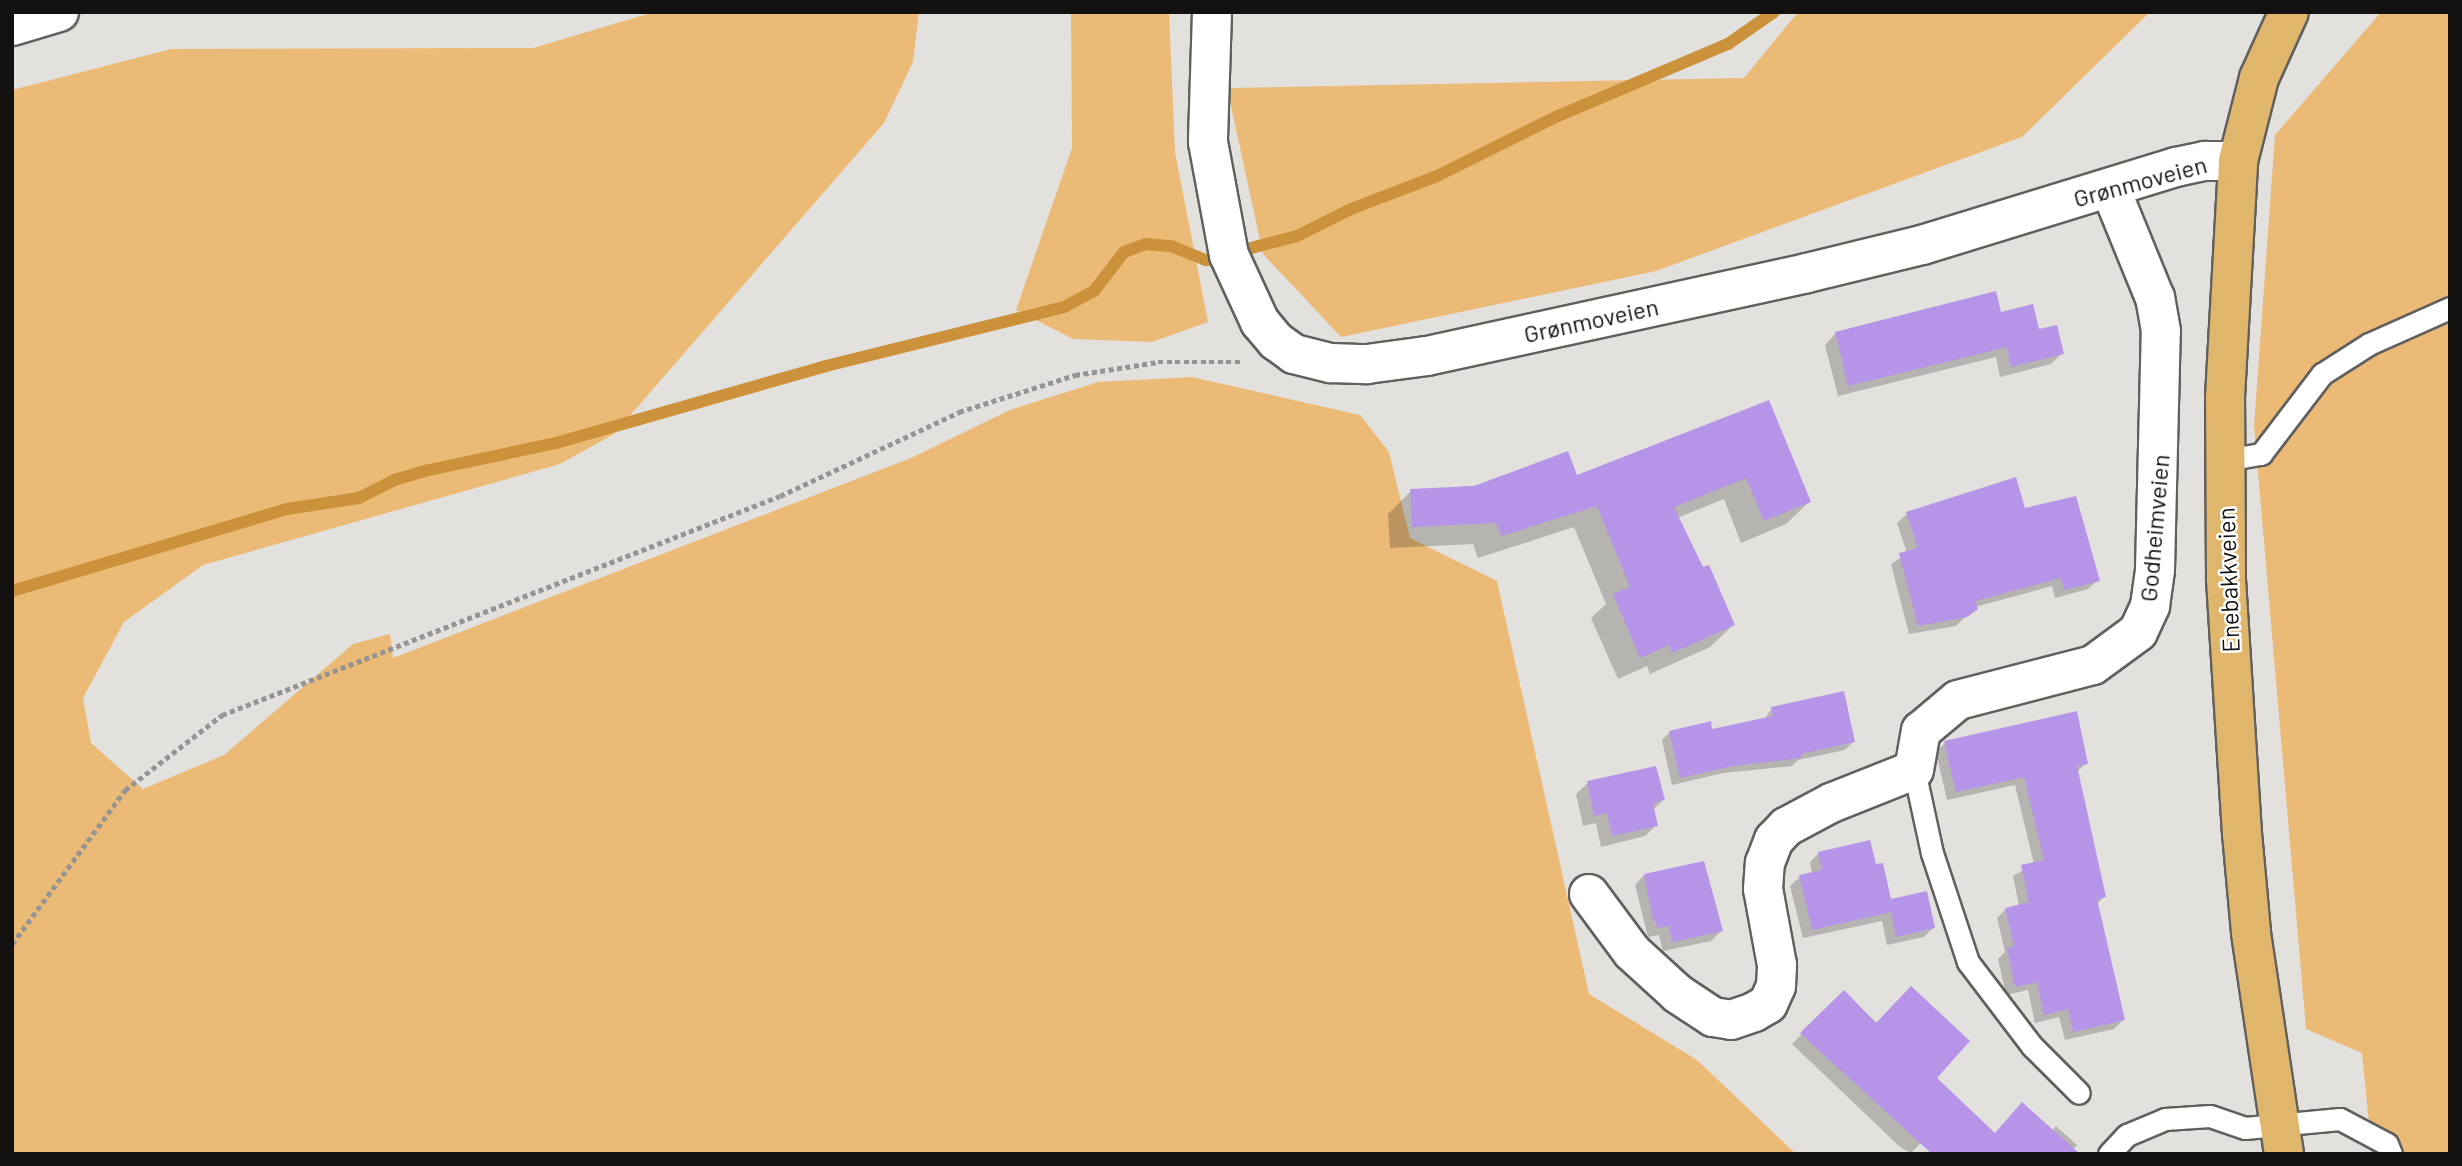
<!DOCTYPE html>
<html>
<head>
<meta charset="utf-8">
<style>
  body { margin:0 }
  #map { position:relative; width:2462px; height:1166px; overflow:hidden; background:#e3e1de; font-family:Barlow,sans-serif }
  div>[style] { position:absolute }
  .green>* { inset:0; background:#ecba77 }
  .shadow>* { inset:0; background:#0003 }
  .stream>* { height:12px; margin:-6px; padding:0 6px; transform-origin:6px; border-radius:6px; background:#cc913b }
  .building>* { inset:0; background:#b695e9 }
  .path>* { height:4.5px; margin-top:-2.25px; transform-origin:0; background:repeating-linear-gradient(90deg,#979593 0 5px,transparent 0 8.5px) }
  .roads { filter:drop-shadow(2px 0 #62605e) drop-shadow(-2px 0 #62605e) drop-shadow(0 2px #62605e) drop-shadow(0 -2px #62605e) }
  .service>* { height:21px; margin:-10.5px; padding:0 10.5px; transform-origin:10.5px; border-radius:10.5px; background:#fff }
  .minor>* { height:38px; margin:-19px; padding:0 19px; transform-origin:19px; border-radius:19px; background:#fff }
  .primary>* { height:38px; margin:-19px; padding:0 19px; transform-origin:19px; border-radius:19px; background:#dfb66b }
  span { translate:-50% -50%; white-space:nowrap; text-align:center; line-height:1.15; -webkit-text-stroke:5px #fff; paint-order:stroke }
  .street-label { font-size:24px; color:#121110 }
  .frame { position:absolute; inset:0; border:14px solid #121110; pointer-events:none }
</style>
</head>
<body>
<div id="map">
  <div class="green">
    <i style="clip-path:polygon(654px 12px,919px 12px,913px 62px,884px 123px,614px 434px,560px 464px,203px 565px,124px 622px,83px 698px,91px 743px,143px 789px,224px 755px,353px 644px,390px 634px,393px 658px,911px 458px,1010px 410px,1098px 382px,1192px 377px,1360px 415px,1389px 452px,1410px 538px,1497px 581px,1589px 994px,1697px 1060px,1796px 1154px,12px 1154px,12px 90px,171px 49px,533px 48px)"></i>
    <i style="clip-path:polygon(1071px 12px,1169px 12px,1175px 152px,1208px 322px,1152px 342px,1073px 339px,1016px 310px,1072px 148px)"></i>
    <i style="clip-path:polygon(1798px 12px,2150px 12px,2022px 137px,1656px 271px,1341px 337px,1263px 254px,1227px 88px,1744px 78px)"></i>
    <i style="clip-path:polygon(2381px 12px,2450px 12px,2450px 1154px,2372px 1154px,2362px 1053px,2306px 1029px,2254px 426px,2275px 135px)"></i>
  </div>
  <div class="shadow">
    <i style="clip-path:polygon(2037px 331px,2062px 353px,2051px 364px,2000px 377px,1996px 357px,1838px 396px,1825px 345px,1836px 333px)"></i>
    <i style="clip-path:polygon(1768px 402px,1809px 502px,1786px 524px,1741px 543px,1724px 499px,1677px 518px,1733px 625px,1710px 647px,1650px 674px,1647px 666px,1618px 679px,1591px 618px,1606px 604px,1574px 527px,1478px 558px,1473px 544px,1390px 548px,1388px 514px,1411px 491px,1576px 477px)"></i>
    <i style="clip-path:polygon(2023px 510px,2098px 580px,2088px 589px,2055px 598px,2052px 586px,1975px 607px,1956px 626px,1909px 634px,1891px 564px,1907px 553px,1897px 523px,1907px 514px)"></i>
    <i style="clip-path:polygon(1772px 708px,1853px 742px,1845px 750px,1798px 760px,1792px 766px,1723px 773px,1672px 785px,1662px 740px,1670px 732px,1711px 731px,1764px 720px)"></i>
    <i style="clip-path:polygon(1945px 743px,2086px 763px,2077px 772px,2104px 897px,2096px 905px,2123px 1020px,2114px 1029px,2065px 1040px,2059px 1017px,2035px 1023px,2028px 990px,2006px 995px,1998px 959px,2005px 952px,1997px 918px,2006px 909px,2019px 906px,2013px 876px,2034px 864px,2015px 785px,1947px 800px,1936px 752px)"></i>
    <i style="clip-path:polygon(1588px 783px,1663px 800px,1653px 810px,1656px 825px,1645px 836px,1601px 847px,1596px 823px,1583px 826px,1576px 794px)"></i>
    <i style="clip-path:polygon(1819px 853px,1874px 866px,1890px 901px,1933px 928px,1924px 937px,1887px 945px,1882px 921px,1803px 938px,1790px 886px,1800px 877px,1812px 874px,1810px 862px)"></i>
    <i style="clip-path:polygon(1644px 875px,1721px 931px,1711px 941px,1663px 951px,1659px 935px,1648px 937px,1635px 885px)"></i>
    <i style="clip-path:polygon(1844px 992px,1995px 1134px,2052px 1131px,2056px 1126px,2077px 1145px,2069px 1154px,1931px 1132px,1911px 1153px,1900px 1147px,1792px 1044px)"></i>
  </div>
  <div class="stream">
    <i style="left:12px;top:591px;width:287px;rotate:-16.6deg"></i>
    <i style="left:287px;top:509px;width:73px;rotate:-8.7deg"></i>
    <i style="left:359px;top:498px;width:39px;rotate:-27deg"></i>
    <i style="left:394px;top:480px;width:36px;rotate:-16deg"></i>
    <i style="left:429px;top:470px;width:130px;rotate:-12deg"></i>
    <i style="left:556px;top:443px;width:281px;rotate:-15.9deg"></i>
    <i style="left:826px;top:366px;width:245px;rotate:-13.9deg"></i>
    <i style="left:1064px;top:307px;width:34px;rotate:-28deg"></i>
    <i style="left:1094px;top:291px;width:49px;rotate:-52.4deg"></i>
    <i style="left:1124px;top:252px;width:23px;rotate:-20deg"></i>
    <i style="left:1146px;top:244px;width:25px;rotate:5deg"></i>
    <i style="left:1171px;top:246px;width:38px;rotate:22deg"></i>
    <i style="left:1206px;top:260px;width:94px;rotate:-14.8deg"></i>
    <i style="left:1297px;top:236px;width:60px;rotate:-26.6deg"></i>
    <i style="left:1351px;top:209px;width:92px;rotate:-21deg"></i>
    <i style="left:1437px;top:176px;width:135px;rotate:-26.4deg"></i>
    <i style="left:1558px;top:116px;width:185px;rotate:-23deg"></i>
    <i style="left:1728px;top:44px;width:56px;rotate:-34.8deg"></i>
  </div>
  <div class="building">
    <i style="clip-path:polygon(1996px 291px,2001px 312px,2033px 304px,2039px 329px,2057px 325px,2064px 354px,2011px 367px,2007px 347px,1848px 386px,1835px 332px)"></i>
    <i style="clip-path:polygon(1769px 400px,1811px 502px,1764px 521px,1746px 478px,1674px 507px,1703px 567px,1709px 565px,1735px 625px,1672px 653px,1669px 645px,1640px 658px,1613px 594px,1630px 587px,1597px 506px,1501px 536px,1496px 523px,1412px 527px,1410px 489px,1474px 486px,1568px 451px,1577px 475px)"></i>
    <i style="clip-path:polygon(2016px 477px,2025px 508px,2076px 496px,2100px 581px,2064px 590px,2061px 578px,1975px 601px,1978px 609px,1967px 617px,1918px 626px,1899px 553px,1918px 548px,1906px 512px)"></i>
    <i style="clip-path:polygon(1844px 691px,1855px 742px,1801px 754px,1802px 758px,1733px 766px,1680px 778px,1669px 731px,1711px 721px,1712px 729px,1773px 716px,1771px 707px)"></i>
    <i style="clip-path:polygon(2077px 711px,2088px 764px,2077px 766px,2106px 897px,2097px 899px,2125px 1020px,2073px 1032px,2068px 1009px,2044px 1015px,2037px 982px,2015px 987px,2007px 948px,2014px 946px,2005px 908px,2029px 902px,2021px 865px,2044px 860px,2024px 777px,1956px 792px,1944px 741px)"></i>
    <i style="clip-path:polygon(1656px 766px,1665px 800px,1653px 803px,1658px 826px,1612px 836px,1607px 813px,1594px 816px,1587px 781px)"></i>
    <i style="clip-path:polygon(1870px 840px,1876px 864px,1883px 863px,1891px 899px,1927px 891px,1935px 928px,1896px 937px,1891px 912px,1812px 930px,1799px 875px,1822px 870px,1818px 852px)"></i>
    <i style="clip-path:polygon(1704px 861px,1723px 931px,1672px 942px,1669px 926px,1658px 928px,1652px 916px,1644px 874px)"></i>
    <i style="clip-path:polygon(1911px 986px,1970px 1041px,1937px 1078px,1995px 1133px,2022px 1102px,2080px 1154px,1932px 1154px,1800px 1033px,1844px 990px,1876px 1023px)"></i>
  </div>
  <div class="path">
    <i style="left:12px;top:944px;width:191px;rotate:-53.7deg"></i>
    <i style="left:125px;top:790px;width:123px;rotate:-37.7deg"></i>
    <i style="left:222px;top:715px;width:599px;rotate:-21.43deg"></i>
    <i style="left:780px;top:496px;width:198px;rotate:-25.1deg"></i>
    <i style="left:959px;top:412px;width:122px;rotate:-17.7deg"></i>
    <i style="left:1075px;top:375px;width:84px;rotate:-8.9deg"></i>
    <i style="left:1158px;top:362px;width:82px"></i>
  </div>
  <div class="roads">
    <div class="service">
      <i style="left:2226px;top:460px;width:36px;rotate:-10deg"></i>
      <i style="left:2261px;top:454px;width:101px;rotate:-52.7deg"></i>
      <i style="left:2322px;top:374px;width:56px;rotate:-32.6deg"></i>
      <i style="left:2369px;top:344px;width:89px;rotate:-24deg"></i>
      <i style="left:1914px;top:770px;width:85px;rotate:77.8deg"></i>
      <i style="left:1932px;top:853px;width:115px;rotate:71.7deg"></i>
      <i style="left:1968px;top:962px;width:106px;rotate:52.7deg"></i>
      <i style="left:2032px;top:1046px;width:66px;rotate:45deg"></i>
      <i style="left:2109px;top:1154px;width:26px;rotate:-47deg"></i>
      <i style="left:2127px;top:1135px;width:41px;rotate:-22.8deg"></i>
      <i style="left:2165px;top:1119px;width:45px;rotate:-3.8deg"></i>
      <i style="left:2210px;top:1116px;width:37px;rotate:19deg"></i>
      <i style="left:2245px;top:1128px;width:95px;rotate:-5.4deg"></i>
      <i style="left:2340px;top:1119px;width:53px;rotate:28deg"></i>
      <i style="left:2387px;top:1144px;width:11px;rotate:68deg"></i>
    </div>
    <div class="minor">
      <i style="left:1212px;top:12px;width:130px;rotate:91.8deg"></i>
      <i style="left:1208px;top:142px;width:115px;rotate:79.5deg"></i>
      <i style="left:1229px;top:255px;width:74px;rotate:65.2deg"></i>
      <i style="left:1260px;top:322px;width:25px;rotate:50deg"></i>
      <i style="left:1276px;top:341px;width:22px;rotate:36deg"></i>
      <i style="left:1294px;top:354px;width:38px;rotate:14deg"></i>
      <i style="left:1331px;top:363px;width:36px;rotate:2deg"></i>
      <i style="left:1367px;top:364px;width:61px;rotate:-7.6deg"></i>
      <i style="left:1427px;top:356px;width:389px;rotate:-12.3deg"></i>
      <i style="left:1807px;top:273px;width:118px;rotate:-13.7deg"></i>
      <i style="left:1922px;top:245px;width:266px;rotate:-17.1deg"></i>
      <i style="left:2176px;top:167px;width:30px;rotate:-12deg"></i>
      <i style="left:2205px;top:161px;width:33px"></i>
      <i style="left:12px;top:26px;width:49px;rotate:-16.6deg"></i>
      <i style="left:1589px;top:894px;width:72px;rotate:53.4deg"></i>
      <i style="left:1632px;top:952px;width:62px;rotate:42.4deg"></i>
      <i style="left:1678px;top:994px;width:42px;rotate:33.3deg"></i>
      <i style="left:1713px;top:1017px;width:18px;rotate:9deg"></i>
      <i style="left:1731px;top:1020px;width:24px;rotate:-19deg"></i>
      <i style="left:1754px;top:1012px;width:16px;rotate:-30deg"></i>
      <i style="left:1768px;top:1004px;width:20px;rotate:-66deg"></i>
      <i style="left:1776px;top:986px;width:21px;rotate:-87deg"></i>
      <i style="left:1777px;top:965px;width:77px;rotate:-100.4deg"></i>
      <i style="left:1763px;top:889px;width:26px;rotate:-86deg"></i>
      <i style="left:1765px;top:863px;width:25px;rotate:-69deg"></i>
      <i style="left:1774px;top:840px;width:18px;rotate:-47deg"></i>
      <i style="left:1786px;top:827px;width:51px;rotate:-28.1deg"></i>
      <i style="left:1831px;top:803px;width:89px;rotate:-21.7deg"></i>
      <i style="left:1914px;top:770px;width:40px;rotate:-80deg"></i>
      <i style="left:1921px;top:731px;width:48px;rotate:-40deg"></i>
      <i style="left:1958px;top:700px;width:139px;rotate:-14.5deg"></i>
      <i style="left:2093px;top:665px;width:56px;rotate:-36.3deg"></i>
      <i style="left:2138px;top:632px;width:29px;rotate:-65deg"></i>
      <i style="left:2150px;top:606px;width:37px;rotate:-82deg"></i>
      <i style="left:2155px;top:569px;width:238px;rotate:-88.6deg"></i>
      <i style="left:2161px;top:331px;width:34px;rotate:-100deg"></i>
      <i style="left:2155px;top:298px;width:119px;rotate:-112.2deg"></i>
    </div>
    <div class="primary">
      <i style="left:2284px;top:1154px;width:224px;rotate:-98.5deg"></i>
      <i style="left:2251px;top:932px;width:98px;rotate:-95.2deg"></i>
      <i style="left:2242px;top:834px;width:257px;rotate:-93.6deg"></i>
      <i style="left:2226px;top:577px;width:180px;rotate:-90.3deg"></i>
      <i style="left:2225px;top:397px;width:236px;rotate:-86.8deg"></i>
      <i style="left:2238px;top:161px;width:86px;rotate:-75.8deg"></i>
      <i style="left:2259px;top:78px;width:72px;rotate:-65.6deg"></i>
    </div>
  </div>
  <div class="street-label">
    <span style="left:2140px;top:181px;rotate:-15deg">Grønmoveien</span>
    <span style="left:1591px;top:320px;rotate:-12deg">Grønmoveien</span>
    <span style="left:2154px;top:528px;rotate:-85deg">Godheimveien</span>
    <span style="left:2228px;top:580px;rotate:-92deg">Enebakkveien</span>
  </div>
  <div class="frame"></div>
</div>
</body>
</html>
